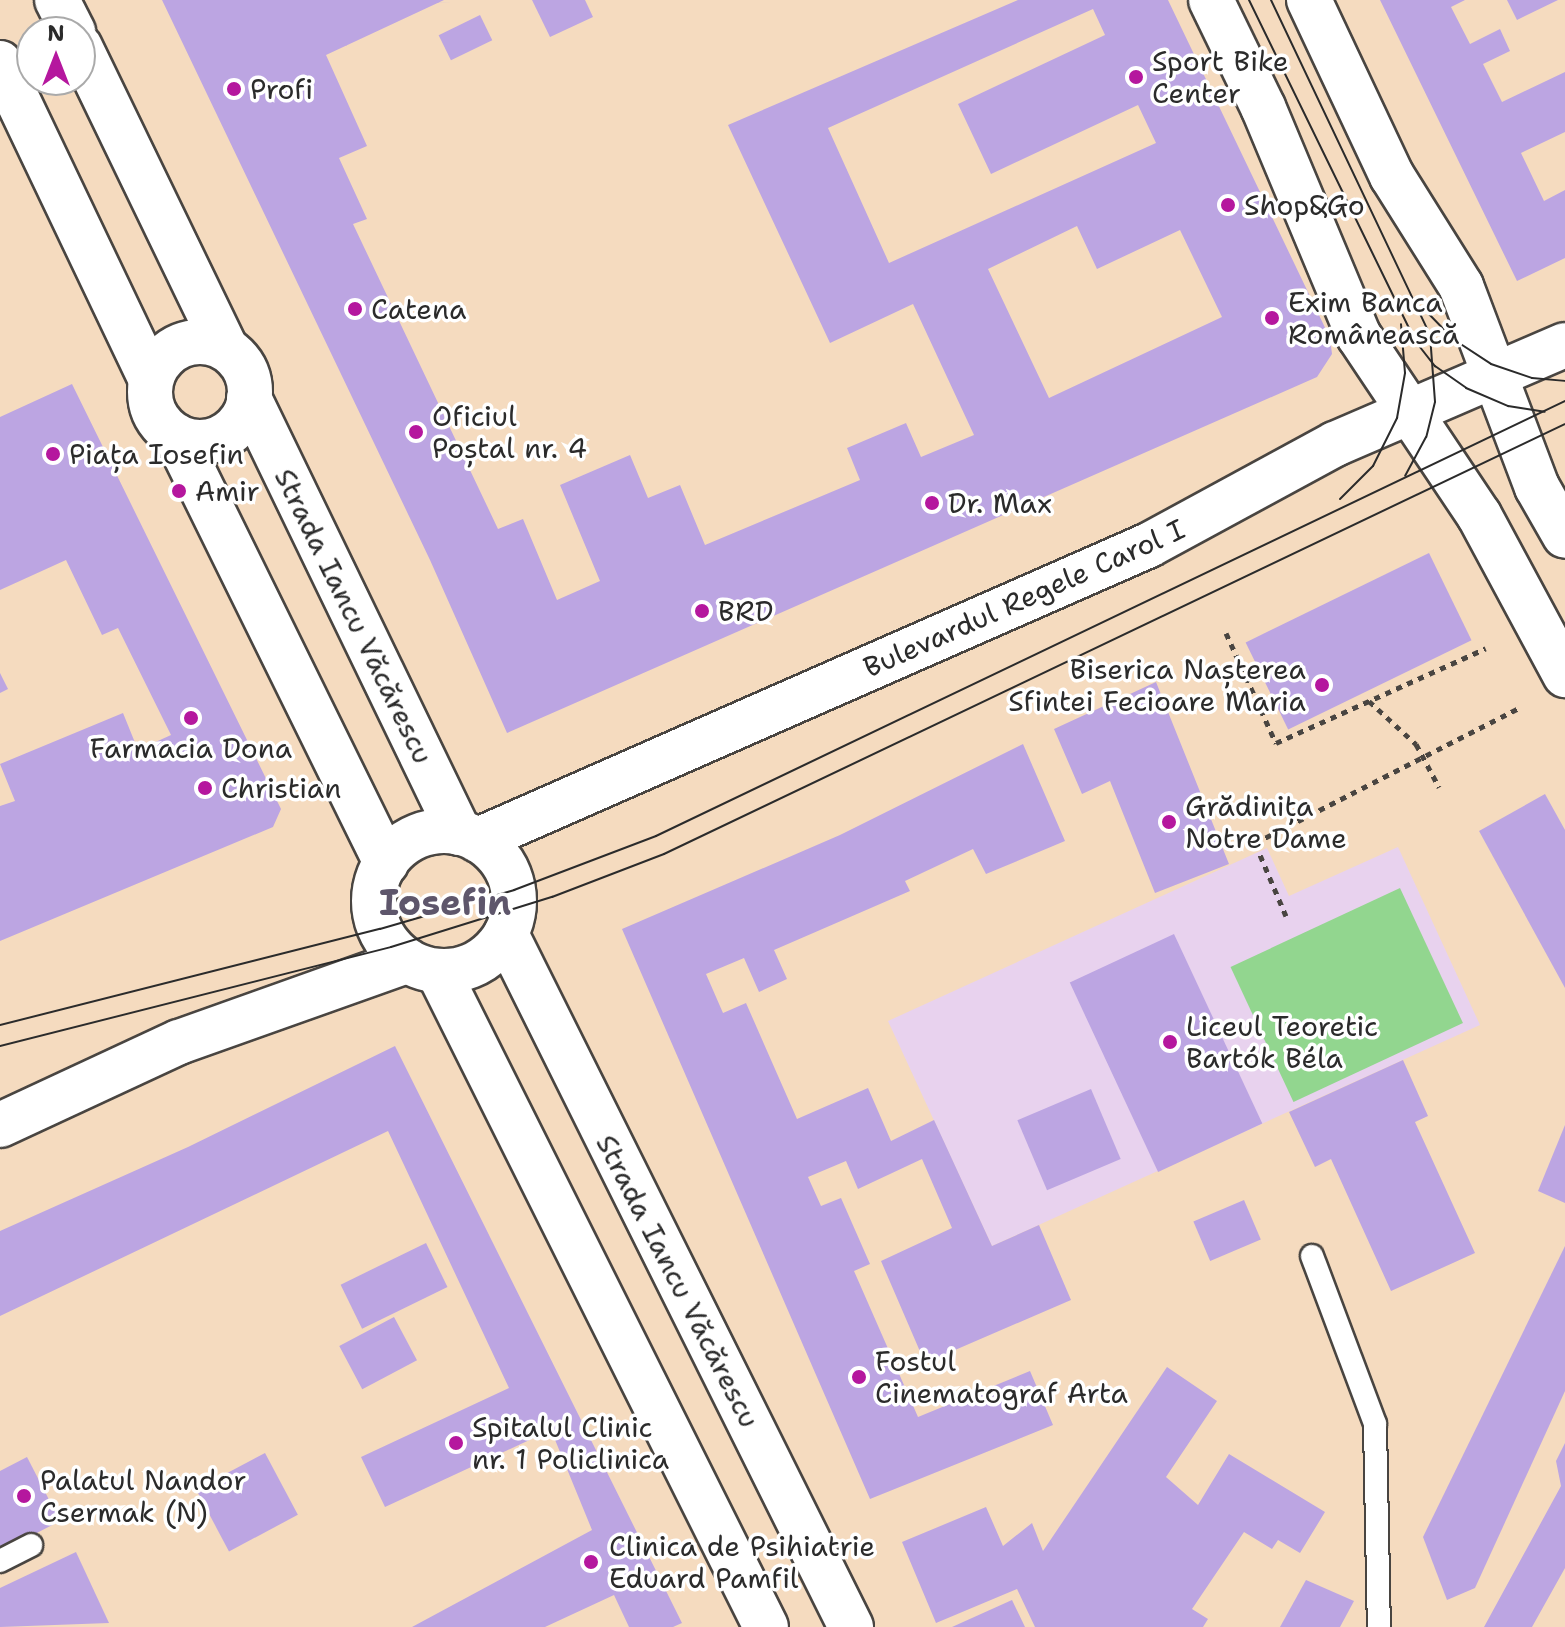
<!DOCTYPE html>
<html>
<head>
<meta charset="utf-8">
<style>
  body { margin:0 }
  #map { position:relative; width:1565px; height:1627px; overflow:hidden; background:#f5dbbf; font-family:"Shantell Sans",sans-serif }
  div>[style] { position:absolute }
  .built>* { inset:0; background:#e8d2ee }
  .green>* { inset:0; background:#92d68f; transform-origin:0 0 }
  .building>* { inset:0; background:#bca5e2; transform-origin:0 0 }
  .path>* { height:5px; margin-top:-2.5px; transform-origin:0; background:repeating-linear-gradient(90deg,#494541 0 6px,transparent 0 12px) }
  .roads { filter:drop-shadow(2px 0 #494541) drop-shadow(-2px 0 #494541) drop-shadow(0 2px #494541) drop-shadow(0 -2px #494541) }
  .service>* { height:22px; margin:-11px; padding:0 11px; transform-origin:11px; border-radius:11px; background:#fff }
  .minor>* { height:44px; margin:-22px; padding:0 22px; transform-origin:22px; border-radius:22px; background:#fff }
  .minor>.ring { margin:-22px; padding:0; box-sizing:content-box; background:none; border:44px solid #fff; border-radius:50% }
  .secondary>* { height:44px; margin:-22px; padding:0 22px; transform-origin:22px; border-radius:22px; background:#fff }
  .tram>* { height:2px; margin:-1px; padding:0 1px; transform-origin:1px; border-radius:1px; background:#2b2b2b }
  .dots>* { width:22px; height:22px; translate:-50% -50%; box-sizing:border-box; border:4px solid #fff; border-radius:50% }
  span { translate:-50% -50%; white-space:nowrap; text-align:center; line-height:1.15; -webkit-text-stroke:7px #fff; paint-order:stroke }
  .poi-label { font-size:28px; color:#2b2b2b }
  .left { translate:0 -50%; text-align:left }
  .right { translate:-100% -50%; text-align:right }
  .street-label { font-size:28px; color:#2b2b2b }
  .district-label { font-size:36px; color:#5e566b; font-weight:700 }
  .north { position:absolute; left:16px; top:16px; width:80px; height:80px; box-sizing:border-box; background:#fff; border:2px solid #aaa; border-radius:50%; rotate:0deg; font-size:22px; font-weight:700; line-height:32px; text-align:center; color:#2b2b2b }
  .north::after { content:''; display:block; margin:auto; width:28px; height:36px; background:#b5179e; clip-path:polygon(50% 0,100% 100%,50% 72%,0 100%) }
</style>
</head>
<body>
<div id="map">
  <div class="built">
    <i style="clip-path:polygon(1398px 847px,1480px 1025px,992px 1246px,888px 1021px,1267px 848px,1289px 896px)"></i>
  </div>
  <div class="green">
    <i style="left:1400px;top:888px;width:149px;height:187px;rotate:65deg"></i>
  </div>
  <div class="building">
    <i style="clip-path:polygon(evenodd,162px 0,444px 0,326px 55px,367px 146px,339px 158px,367px 219px,353px 224px,498px 529px,523px 519px,557px 600px,600px 581px,560px 485px,630px 455px,648px 498px,680px 485px,705px 545px,860px 480px,847px 448px,906px 423px,921px 457px,974px 435px,913px 304px,830px 343px,728px 125px,1018px 0,1168px 0,1330px 338px,1332px 354px,1317px 377px,507px 733px,430px 560px,162px 0,1093px 9px,1105px 35px,958px 104px,991px 174px,1138px 105px,1156px 143px,889px 263px,828px 128px,1093px 9px,162px 0,1077px 226px,1097px 269px,1180px 230px,1222px 317px,1049px 398px,988px 269px,1077px 226px)"></i>
    <i style="clip-path:polygon(532px 0,585px 0,593px 17px,550px 37px)"></i>
    <i style="clip-path:polygon(1380px 0,1465px 0,1451px 7px,1470px 44px,1500px 29px,1510px 51px,1483px 64px,1502px 102px,1565px 72px,1565px 132px,1521px 153px,1544px 201px,1565px 190px,1565px 258px,1517px 281px)"></i>
    <i style="clip-path:polygon(1507px 0,1558px 0,1517px 20px)"></i>
    <i style="left:480px;top:15px;width:28px;height:46px;rotate:64deg"></i>
    <i style="clip-path:polygon(72px 384px,281px 809px,273px 827px,0 941px,0 806px,15px 801px,0 764px,123px 713px,138px 750px,171px 735px,118px 628px,102px 635px,66px 560px,0 590px,0 417px)"></i>
    <i style="left:1429px;top:553px;width:97px;height:204px;rotate:64deg"></i>
    <i style="clip-path:polygon(0 673px,8px 689px,0 693px)"></i>
    <i style="clip-path:polygon(1156px 682px,1229px 864px,1155px 893px,1110px 781px,1082px 794px,1054px 729px)"></i>
    <i style="clip-path:polygon(1023px 744px,1065px 841px,986px 874px,973px 849px,905px 881px,910px 891px,774px 950px,787px 979px,759px 992px,744px 958px,706px 974px,723px 1013px,746px 1003px,797px 1119px,868px 1088px,891px 1141px,934px 1120px,992px 1246px,1039px 1225px,1071px 1300px,925px 1363px,881px 1261px,952px 1228px,922px 1159px,858px 1189px,846px 1161px,808px 1177px,821px 1206px,841px 1198px,870px 1264px,854px 1271px,918px 1417px,1030px 1371px,1053px 1425px,870px 1499px,622px 929px,840px 835px)"></i>
    <i style="clip-path:polygon(1545px 794px,1565px 830px,1565px 988px,1479px 831px)"></i>
    <i style="left:1174px;top:934px;width:209px;height:115px;rotate:65deg"></i>
    <i style="clip-path:polygon(395px 1046px,682px 1623px,673px 1627px,629px 1627px,614px 1595px,545px 1627px,412px 1627px,592px 1530px,551px 1430px,385px 1507px,361px 1457px,509px 1388px,388px 1131px,0 1316px,0 1231px,188px 1147px)"></i>
    <i style="clip-path:polygon(1403px 1060px,1428px 1116px,1415px 1122px,1475px 1253px,1391px 1291px,1331px 1159px,1315px 1167px,1289px 1112px)"></i>
    <i style="left:1091px;top:1089px;width:76px;height:80px;rotate:67deg"></i>
    <i style="clip-path:polygon(1565px 1125px,1565px 1203px,1538px 1191px)"></i>
    <i style="left:1244px;top:1200px;width:43px;height:55px;rotate:67deg"></i>
    <i style="left:426px;top:1243px;width:49px;height:95px;rotate:64deg"></i>
    <i style="clip-path:polygon(1565px 1246px,1565px 1391px,1475px 1588px,1447px 1600px,1423px 1537px)"></i>
    <i style="left:394px;top:1317px;width:49px;height:62px;rotate:62deg"></i>
    <i style="clip-path:polygon(1167px 1367px,1217px 1401px,1166px 1477px,1198px 1505px,1229px 1454px,1325px 1512px,1300px 1553px,1278px 1540px,1272px 1549px,1244px 1532px,1192px 1609px,1208px 1619px,1203px 1627px,1035px 1627px,1017px 1589px,936px 1623px,902px 1542px,986px 1507px,1003px 1546px,1032px 1523px,1043px 1551px)"></i>
    <i style="clip-path:polygon(1565px 1443px,1565px 1568px,1532px 1627px,1484px 1627px,1561px 1486px,1556px 1461px)"></i>
    <i style="left:265px;top:1453px;width:70px;height:78px;rotate:62deg"></i>
    <i style="clip-path:polygon(27px 1457px,60px 1521px,0 1552px,0 1471px)"></i>
    <i style="clip-path:polygon(76px 1552px,109px 1623px,0 1627px,0 1588px)"></i>
    <i style="clip-path:polygon(1306px 1580px,1354px 1601px,1340px 1627px,1280px 1627px)"></i>
    <i style="clip-path:polygon(1012px 1600px,1025px 1627px,952px 1627px)"></i>
  </div>
  <div class="path">
    <i style="left:1226px;top:633px;width:121px;rotate:65.6deg"></i>
    <i style="left:1276px;top:743px;width:230px;rotate:-24.3deg"></i>
    <i style="left:1369px;top:701px;width:64px;rotate:42.5deg"></i>
    <i style="left:1416px;top:744px;width:49px;rotate:61.9deg"></i>
    <i style="left:1286px;top:916px;width:79px;rotate:-113deg"></i>
    <i style="left:1255px;top:843px;width:297px;rotate:-27.1deg"></i>
  </div>
  <div class="roads">
    <div class="service">
      <i style="left:1312px;top:1256px;width:179px;rotate:69.4deg"></i>
      <i style="left:1375px;top:1424px;width:203px;rotate:88.9deg"></i>
      <i style="left:0;top:1561px;width:35px;rotate:-27deg"></i>
    </div>
    <div class="minor">
      <i style="left:57px;top:0;width:36px;rotate:63deg"></i>
      <i style="left:80px;top:47px;width:335px;rotate:64.2deg"></i>
      <i style="left:0;top:63px;width:350px;rotate:64.5deg"></i>
      <i class="ring" style="left:150px;top:342px;width:56px;height:56px"></i>
      <i style="left:249px;top:398px;width:483px;rotate:64.2deg"></i>
      <i style="left:176px;top:436px;width:476px;rotate:63.8deg"></i>
      <i class="ring" style="left:374px;top:831px;width:96px;height:96px"></i>
      <i style="left:478px;top:840px;width:733px;rotate:-23.73deg"></i>
      <i style="left:1149px;top:545px;width:212px;rotate:-28.5deg"></i>
      <i style="left:1335px;top:444px;width:250px;rotate:-23.3deg"></i>
      <i style="left:506px;top:934px;width:774px;rotate:63.53deg"></i>
      <i style="left:438px;top:971px;width:733px;rotate:63.43deg"></i>
      <i style="left:0;top:1125px;width:197px;rotate:-24.9deg"></i>
      <i style="left:179px;top:1042px;width:242px;rotate:-19.6deg"></i>
    </div>
    <div class="secondary">
      <i style="left:1211px;top:0;width:119px;rotate:64.1deg"></i>
      <i style="left:1263px;top:107px;width:248px;rotate:67.3deg"></i>
      <i style="left:1359px;top:336px;width:216px;rotate:56.2deg"></i>
      <i style="left:1479px;top:515px;width:182px;rotate:61.7deg"></i>
      <i style="left:1309px;top:0;width:195px;rotate:64.8deg"></i>
      <i style="left:1392px;top:176px;width:130px;rotate:57.9deg"></i>
      <i style="left:1461px;top:286px;width:215px;rotate:69.3deg"></i>
      <i style="left:1537px;top:487px;width:56px;rotate:60.3deg"></i>
    </div>
  </div>
  <div class="tram">
    <i style="left:1249px;top:0;width:381px;rotate:64deg"></i>
    <i style="left:1416px;top:342px;width:31px;rotate:52deg"></i>
    <i style="left:1435px;top:366px;width:38px;rotate:35deg"></i>
    <i style="left:1466px;top:388px;width:46px;rotate:23.2deg"></i>
    <i style="left:1508px;top:406px;width:37px;rotate:9deg"></i>
    <i style="left:1271px;top:0;width:371px;rotate:64.6deg"></i>
    <i style="left:1430px;top:335px;width:67px;rotate:85.7deg"></i>
    <i style="left:1435px;top:402px;width:36px;rotate:104deg"></i>
    <i style="left:1426px;top:437px;width:44px;rotate:118.3deg"></i>
    <i style="left:1426px;top:311px;width:39px;rotate:46deg"></i>
    <i style="left:1453px;top:339px;width:45px;rotate:33.3deg"></i>
    <i style="left:1491px;top:364px;width:43px;rotate:18.9deg"></i>
    <i style="left:1532px;top:378px;width:33px;rotate:5deg"></i>
    <i style="left:1340px;top:499px;width:47px;rotate:-45deg"></i>
    <i style="left:1373px;top:466px;width:54px;rotate:-63.4deg"></i>
    <i style="left:1397px;top:418px;width:46px;rotate:-79.9deg"></i>
    <i style="left:1405px;top:373px;width:49px;rotate:-94.7deg"></i>
    <i style="left:0;top:1025px;width:392px;rotate:-14.2deg"></i>
    <i style="left:380px;top:929px;width:140px;rotate:-16.2deg"></i>
    <i style="left:514px;top:890px;width:152px;rotate:-20.8deg"></i>
    <i style="left:656px;top:836px;width:1008px;rotate:-25.57deg"></i>
    <i style="left:0;top:1046px;width:403px;rotate:-14.2deg"></i>
    <i style="left:391px;top:947px;width:169px;rotate:-17.3deg"></i>
    <i style="left:552px;top:897px;width:120px;rotate:-21deg"></i>
    <i style="left:664px;top:854px;width:998px;rotate:-25.51deg"></i>
  </div>
  <div class="dots">
    <i style="left:1136px;top:77px;background:#b5179e"></i>
    <i style="left:234px;top:89px;background:#b5179e"></i>
    <i style="left:1228px;top:205px;background:#b5179e"></i>
    <i style="left:355px;top:309px;background:#b5179e"></i>
    <i style="left:1272px;top:318px;background:#b5179e"></i>
    <i style="left:416px;top:432px;background:#b5179e"></i>
    <i style="left:53px;top:454px;background:#b5179e"></i>
    <i style="left:179px;top:491px;background:#b5179e"></i>
    <i style="left:932px;top:503px;background:#b5179e"></i>
    <i style="left:702px;top:611px;background:#b5179e"></i>
    <i style="left:1322px;top:685px;background:#b5179e"></i>
    <i style="left:191px;top:718px;background:#b5179e"></i>
    <i style="left:205px;top:788px;background:#b5179e"></i>
    <i style="left:1169px;top:822px;background:#b5179e"></i>
    <i style="left:1170px;top:1042px;background:#b5179e"></i>
    <i style="left:859px;top:1377px;background:#b5179e"></i>
    <i style="left:456px;top:1443px;background:#b5179e"></i>
    <i style="left:24px;top:1496px;background:#b5179e"></i>
    <i style="left:591px;top:1562px;background:#b5179e"></i>
  </div>
  <div class="poi-label">
    <span class="left" style="left:1152px;top:77px">Sport Bike<br>Center</span>
    <span class="left" style="left:250px;top:89px">Profi</span>
    <span class="left" style="left:1244px;top:205px">Shop&amp;Go</span>
    <span class="left" style="left:1288px;top:318px">Exim Banca<br>Românească</span>
    <span class="left" style="left:371px;top:309px">Catena</span>
    <span class="left" style="left:432px;top:432px">Oficiul<br>Poștal nr. 4</span>
    <span class="left" style="left:69px;top:454px">Piața Iosefin</span>
    <span class="left" style="left:195px;top:491px">Amir</span>
    <span class="left" style="left:948px;top:503px">Dr. Max</span>
    <span class="left" style="left:718px;top:611px">BRD</span>
    <span class="right" style="left:1306px;top:685px">Biserica Nașterea<br>Sfintei Fecioare Maria</span>
    <span style="left:191px;top:748px">Farmacia Dona</span>
    <span class="left" style="left:221px;top:788px">Christian</span>
    <span class="left" style="left:1185px;top:822px">Grădinița<br>Notre Dame</span>
    <span class="left" style="left:1186px;top:1042px">Liceul Teoretic<br>Bartók Béla</span>
    <span class="left" style="left:875px;top:1377px">Fostul<br>Cinematograf Arta</span>
    <span class="left" style="left:472px;top:1443px">Spitalul Clinic<br>nr. 1 Policlinica</span>
    <span class="left" style="left:40px;top:1496px">Palatul Nandor<br>Csermak (N)</span>
    <span class="left" style="left:609px;top:1562px">Clinica de Psihiatrie<br>Eduard Pamfil</span>
  </div>
  <div class="street-label">
    <span style="left:1024px;top:598px;rotate:-24deg">Bulevardul Regele Carol I</span>
    <span style="left:354px;top:616px;rotate:64deg">Strada Iancu Văcărescu</span>
    <span style="left:678px;top:1281px;rotate:63deg">Strada Iancu Văcărescu</span>
  </div>
  <div class="district-label">
    <span style="left:445px;top:903px">Iosefin</span>
  </div>
  <div class="north">N</div>
</div>
</body>
</html>
